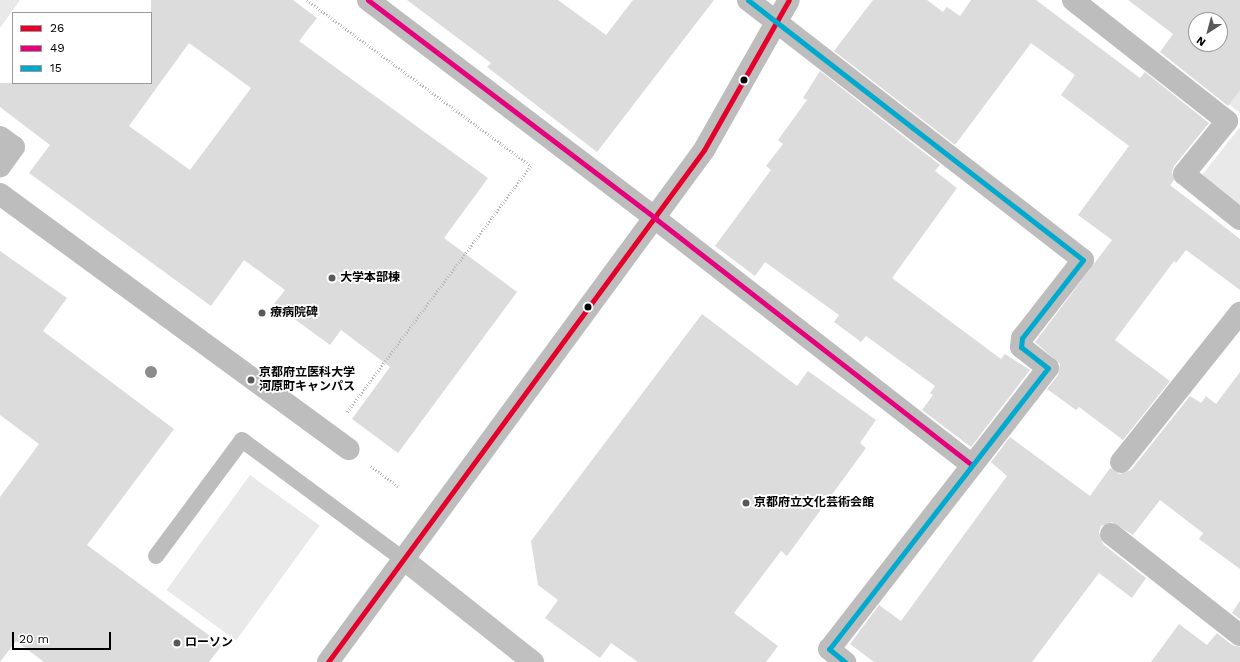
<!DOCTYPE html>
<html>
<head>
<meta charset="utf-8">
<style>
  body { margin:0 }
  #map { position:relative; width:1240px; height:662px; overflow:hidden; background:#fff; font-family:"Work Sans","Noto Sans JP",sans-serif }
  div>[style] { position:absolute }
  .green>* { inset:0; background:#e9e9e9; transform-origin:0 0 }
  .building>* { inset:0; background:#dcdcdc }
  .path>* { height:2.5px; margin-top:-1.25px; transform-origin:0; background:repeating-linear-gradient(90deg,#b8b8b8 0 1px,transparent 0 3px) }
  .lane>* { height:16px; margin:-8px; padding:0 8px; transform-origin:8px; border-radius:8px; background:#bdbdbd }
  .street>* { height:22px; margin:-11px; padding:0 11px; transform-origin:11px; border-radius:11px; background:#bdbdbd }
  .secondary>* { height:22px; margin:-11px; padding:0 11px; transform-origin:11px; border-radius:11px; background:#c0c0c0 }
  .primary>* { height:22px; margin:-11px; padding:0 11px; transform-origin:11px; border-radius:11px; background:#bdbdbd }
  .bus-1>* { height:5px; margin:-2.5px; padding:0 2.5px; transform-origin:2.5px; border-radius:2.5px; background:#e4002b }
  .bus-2>* { height:5px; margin:-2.5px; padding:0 2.5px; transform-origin:2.5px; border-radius:2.5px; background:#e5007d }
  .bus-3>* { height:5px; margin:-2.5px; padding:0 2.5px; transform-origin:2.5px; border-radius:2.5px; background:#00a9ce }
  .trees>* { width:12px; height:12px; margin:-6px; border-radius:50%; background:#8c8c8c }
  .dots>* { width:11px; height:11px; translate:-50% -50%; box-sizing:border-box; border:2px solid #fff; border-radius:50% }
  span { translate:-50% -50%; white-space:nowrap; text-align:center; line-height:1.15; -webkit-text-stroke:3.5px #fff; paint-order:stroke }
  .poi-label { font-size:12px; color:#000; font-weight:700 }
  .left { translate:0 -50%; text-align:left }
  .legend { position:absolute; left:12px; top:12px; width:140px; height:72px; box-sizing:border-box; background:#fff; border:1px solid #999; margin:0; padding:5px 7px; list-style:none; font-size:12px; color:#000 }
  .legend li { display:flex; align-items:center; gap:8px; height:20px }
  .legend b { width:20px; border:1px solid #999 }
  .north { position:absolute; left:1188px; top:12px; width:40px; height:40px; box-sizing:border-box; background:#fff; border:1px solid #999; border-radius:50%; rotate:216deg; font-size:11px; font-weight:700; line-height:16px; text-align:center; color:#000 }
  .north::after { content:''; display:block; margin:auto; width:14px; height:18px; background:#595959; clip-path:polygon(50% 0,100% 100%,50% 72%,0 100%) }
  .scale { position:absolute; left:12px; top:632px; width:99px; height:18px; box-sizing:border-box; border:2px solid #000; border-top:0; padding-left:5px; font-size:12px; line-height:14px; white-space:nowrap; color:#000; -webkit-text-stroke:3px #fff; paint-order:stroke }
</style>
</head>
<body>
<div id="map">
  <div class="green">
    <i style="clip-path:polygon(0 0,20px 0,0 28px)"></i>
    <i style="clip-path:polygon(1240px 78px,1240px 113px,1224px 100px)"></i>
    <i style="clip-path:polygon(1240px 127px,1240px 205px,1202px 175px)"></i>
    <i style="left:250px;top:475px;width:86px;height:142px;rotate:36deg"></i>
  </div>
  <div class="building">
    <i style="clip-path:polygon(evenodd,151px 0,293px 0,317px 18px,299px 41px,488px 178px,444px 238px,517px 292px,398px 453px,352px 419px,390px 367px,341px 330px,330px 345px,274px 304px,285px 290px,244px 260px,211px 306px,29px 173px,50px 145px,0 107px,0 83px,151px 83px,151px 0,189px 43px,251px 88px,190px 170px,129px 126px,189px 43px)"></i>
    <i style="clip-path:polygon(407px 0,558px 0,606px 35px,633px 0,714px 0,597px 152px,487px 67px,491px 63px)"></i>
    <i style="clip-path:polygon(873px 0,927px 0,943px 12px,947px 7px,960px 16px,971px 0,1036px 0,1140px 78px,1145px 72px,1209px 123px,1174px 166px,1172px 172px,1174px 180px,1170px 185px,1240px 239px,1240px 290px,1186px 250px,1176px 263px,1174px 261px,1115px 340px,1170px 381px,1123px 440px,1079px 407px,1076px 410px,1047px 389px,1058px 375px,1060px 364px,1035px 342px,1112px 240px,1078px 215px,1129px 146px,1061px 95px,1075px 75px,1031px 43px,955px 145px,834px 51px)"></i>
    <i style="clip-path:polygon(evenodd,1128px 0,1240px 0,1240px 90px,1228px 106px,1160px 52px,1173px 34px,1128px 0,1196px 20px,1220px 20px,1220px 44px,1196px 44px,1196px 20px)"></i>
    <i style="clip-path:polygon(820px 71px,940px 165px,935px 171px,957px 188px,892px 278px,1001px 359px,1005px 354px,1030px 370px,971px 447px,922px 410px,933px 395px,930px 393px,935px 386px,866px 336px,861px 342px,834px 322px,839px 315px,765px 262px,755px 276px,715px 246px,771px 170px,766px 166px,783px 144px,778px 140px,807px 100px,803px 98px)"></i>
    <i style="clip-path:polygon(0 251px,67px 298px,43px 331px,174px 429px,87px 545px,222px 645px,209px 662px,44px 662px,16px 641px,0 662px,0 497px,39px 444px,0 415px)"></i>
    <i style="clip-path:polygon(702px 314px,797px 386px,808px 371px,876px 420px,860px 443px,866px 448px,787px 556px,781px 551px,734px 613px,778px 646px,766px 662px,638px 662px,611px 643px,600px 658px,545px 618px,558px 600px,538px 585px,531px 541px)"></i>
    <i style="clip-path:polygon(1240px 372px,1240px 569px,1199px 539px,1203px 533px,1160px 500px,1133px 535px,1112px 522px,1101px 526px,1099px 532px,1103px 544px,1146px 578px,1132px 598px,1099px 573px,1032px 662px,874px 662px,850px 644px,879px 605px,901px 621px,1007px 476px,991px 462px,1010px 437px,1090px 496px,1110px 468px,1120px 474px,1131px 470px,1190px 396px,1201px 403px,1206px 396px,1216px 404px)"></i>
    <i style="clip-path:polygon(1240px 601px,1240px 619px,1232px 613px)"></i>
    <i style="clip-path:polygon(1179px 624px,1207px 645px,1217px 633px,1232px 645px,1240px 647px,1240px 662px,1151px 662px)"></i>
  </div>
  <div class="path">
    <i style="left:307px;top:0;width:279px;rotate:36.5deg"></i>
    <i style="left:531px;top:166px;width:308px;rotate:126.7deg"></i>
    <i style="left:371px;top:466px;width:34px;rotate:37deg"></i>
  </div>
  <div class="lane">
    <i style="left:156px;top:556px;width:144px;rotate:-53.4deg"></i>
    <i style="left:242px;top:440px;width:200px;rotate:36.5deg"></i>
  </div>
  <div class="street">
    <i style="left:368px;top:0;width:362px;rotate:37.2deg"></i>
    <i style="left:656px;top:219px;width:399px;rotate:37.9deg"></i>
    <i style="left:748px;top:0;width:424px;rotate:37.8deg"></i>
    <i style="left:1083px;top:260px;width:99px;rotate:128deg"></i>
    <i style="left:1022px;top:338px;width:9px;rotate:96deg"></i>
    <i style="left:1021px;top:347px;width:34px;rotate:38deg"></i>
    <i style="left:1048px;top:368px;width:356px;rotate:127.9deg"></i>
    <i style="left:829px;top:649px;width:21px;rotate:39deg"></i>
    <i style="left:1073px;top:0;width:196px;rotate:38.2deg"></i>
    <i style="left:1227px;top:121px;width:68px;rotate:129.1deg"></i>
    <i style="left:1184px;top:174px;width:72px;rotate:38.8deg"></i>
    <i style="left:0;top:137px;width:17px;rotate:36deg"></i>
    <i style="left:14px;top:147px;width:24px;rotate:126deg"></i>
    <i style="left:0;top:194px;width:432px;rotate:36.2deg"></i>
    <i style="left:1121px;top:462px;width:191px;rotate:-51.4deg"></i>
    <i style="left:1111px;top:534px;width:164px;rotate:38.1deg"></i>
  </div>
  <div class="secondary">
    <i style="left:403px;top:559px;width:166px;rotate:38.4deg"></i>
  </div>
  <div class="primary">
    <i style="left:328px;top:662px;width:635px;rotate:-53.71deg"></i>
    <i style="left:704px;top:150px;width:172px;rotate:-60.5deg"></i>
  </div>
  <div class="bus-1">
    <i style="left:328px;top:662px;width:635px;rotate:-53.71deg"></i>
    <i style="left:704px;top:150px;width:172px;rotate:-60.5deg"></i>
  </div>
  <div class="bus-2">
    <i style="left:368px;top:0;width:362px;rotate:37.2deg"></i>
    <i style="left:656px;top:219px;width:399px;rotate:37.9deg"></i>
  </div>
  <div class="bus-3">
    <i style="left:748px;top:0;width:424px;rotate:37.8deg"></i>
    <i style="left:1083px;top:260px;width:99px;rotate:128deg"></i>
    <i style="left:1022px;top:338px;width:9px;rotate:96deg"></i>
    <i style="left:1021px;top:347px;width:34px;rotate:38deg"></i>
    <i style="left:1048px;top:368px;width:356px;rotate:127.9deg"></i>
    <i style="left:829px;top:649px;width:21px;rotate:39deg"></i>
  </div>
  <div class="trees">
    <i style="left:151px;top:372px"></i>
  </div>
  <div class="dots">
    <i style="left:744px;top:80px;background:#000"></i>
    <i style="left:332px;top:278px;background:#595959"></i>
    <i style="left:588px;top:307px;background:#000"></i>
    <i style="left:262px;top:313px;background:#595959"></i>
    <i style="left:251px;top:380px;background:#595959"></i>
    <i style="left:746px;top:503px;background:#595959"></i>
    <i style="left:177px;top:643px;background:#595959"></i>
  </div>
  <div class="poi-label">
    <span class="left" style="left:340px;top:278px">大学本部棟</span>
    <span class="left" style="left:270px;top:313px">療病院碑</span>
    <span class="left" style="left:259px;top:380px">京都府立医科大学<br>河原町キャンパス</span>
    <span class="left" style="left:754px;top:503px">京都府立文化芸術会館</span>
    <span class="left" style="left:185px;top:643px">ローソン</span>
  </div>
  <ul class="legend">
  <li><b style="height:5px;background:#e4002b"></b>26</li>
  <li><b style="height:5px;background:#e5007d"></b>49</li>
  <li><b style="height:5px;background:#00a9ce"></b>15</li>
  </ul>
  <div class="north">N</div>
  <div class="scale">20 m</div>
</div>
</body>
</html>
